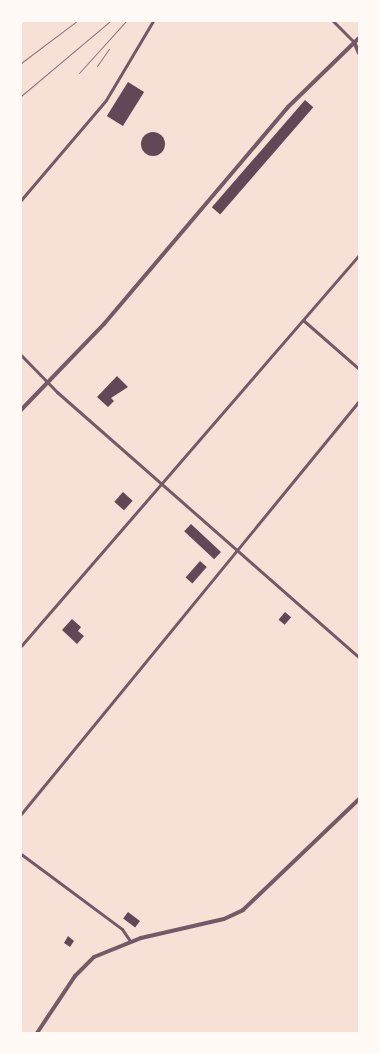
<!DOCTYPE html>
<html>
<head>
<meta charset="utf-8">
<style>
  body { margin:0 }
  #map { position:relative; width:380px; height:1054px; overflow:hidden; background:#f7e1d7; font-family:Barlow,sans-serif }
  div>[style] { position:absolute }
  .building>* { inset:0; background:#644757; transform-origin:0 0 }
  .round { border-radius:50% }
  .minor>* { height:3px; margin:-1.5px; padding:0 1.5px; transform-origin:1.5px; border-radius:1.5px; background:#755966 }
  .tertiary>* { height:4px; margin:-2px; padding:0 2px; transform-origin:2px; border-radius:2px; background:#755966 }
  .rail>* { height:1px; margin:-0.5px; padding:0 0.5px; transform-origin:0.5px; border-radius:0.5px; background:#8f747c }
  span { translate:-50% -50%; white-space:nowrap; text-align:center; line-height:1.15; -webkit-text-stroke:4.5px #fffaf5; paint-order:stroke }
  .frame { position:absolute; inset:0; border:22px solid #fffaf5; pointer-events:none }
</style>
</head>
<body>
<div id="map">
  <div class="building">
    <i style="left:128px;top:82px;width:19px;height:40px;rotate:32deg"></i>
    <i style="left:305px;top:100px;width:11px;height:142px;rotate:41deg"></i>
    <i class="round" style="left:141px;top:132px;width:24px;height:24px"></i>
    <i style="clip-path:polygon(117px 376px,128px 387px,111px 398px,114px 401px,108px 407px,97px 397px)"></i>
    <i style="left:123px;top:492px;width:13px;height:13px;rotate:42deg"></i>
    <i style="left:191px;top:524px;width:41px;height:10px;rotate:43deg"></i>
    <i style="left:200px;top:561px;width:9px;height:22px;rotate:41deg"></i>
    <i style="left:285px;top:612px;width:8px;height:10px;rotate:40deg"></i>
    <i style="clip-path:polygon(72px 619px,81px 627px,78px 631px,84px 636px,77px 644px,62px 630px)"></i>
    <i style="left:128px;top:912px;width:15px;height:8px;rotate:37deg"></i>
    <i style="clip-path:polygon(68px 936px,74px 941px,70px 947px,64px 943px)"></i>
  </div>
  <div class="minor">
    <i style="left:333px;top:21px;width:30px;rotate:45deg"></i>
    <i style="left:21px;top:200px;width:131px;rotate:-49.6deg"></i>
    <i style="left:106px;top:100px;width:92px;rotate:-59.3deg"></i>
    <i style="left:303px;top:320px;width:74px;rotate:41.2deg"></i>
    <i style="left:21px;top:355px;width:52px;rotate:45.8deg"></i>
    <i style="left:57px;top:392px;width:402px;rotate:41.3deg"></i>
    <i style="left:21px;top:646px;width:517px;rotate:-49.16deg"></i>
    <i style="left:21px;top:814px;width:534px;rotate:-50.7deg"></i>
    <i style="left:21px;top:854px;width:126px;rotate:36.6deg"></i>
    <i style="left:122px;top:929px;width:14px;rotate:56deg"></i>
  </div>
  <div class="tertiary">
    <i style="left:354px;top:42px;width:12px;rotate:66deg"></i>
    <i style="left:21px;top:410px;width:120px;rotate:-46deg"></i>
    <i style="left:104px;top:324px;width:285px;rotate:-49.7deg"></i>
    <i style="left:288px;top:107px;width:99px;rotate:-44.2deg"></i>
    <i style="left:37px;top:1033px;width:69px;rotate:-56.3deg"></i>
    <i style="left:75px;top:976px;width:27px;rotate:-45deg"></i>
    <i style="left:94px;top:957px;width:51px;rotate:-22deg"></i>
    <i style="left:141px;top:938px;width:85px;rotate:-12.9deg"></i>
    <i style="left:224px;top:919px;width:21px;rotate:-25deg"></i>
    <i style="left:243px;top:910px;width:161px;rotate:-43.7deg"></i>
  </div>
  <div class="rail">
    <i style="left:21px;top:63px;width:70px;rotate:-36.9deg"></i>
    <i style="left:97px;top:66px;width:21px;rotate:-55deg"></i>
    <i style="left:79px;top:73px;width:70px;rotate:-47.9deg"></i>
    <i style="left:21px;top:96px;width:116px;rotate:-40.1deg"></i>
  </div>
  <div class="frame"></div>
</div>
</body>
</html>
